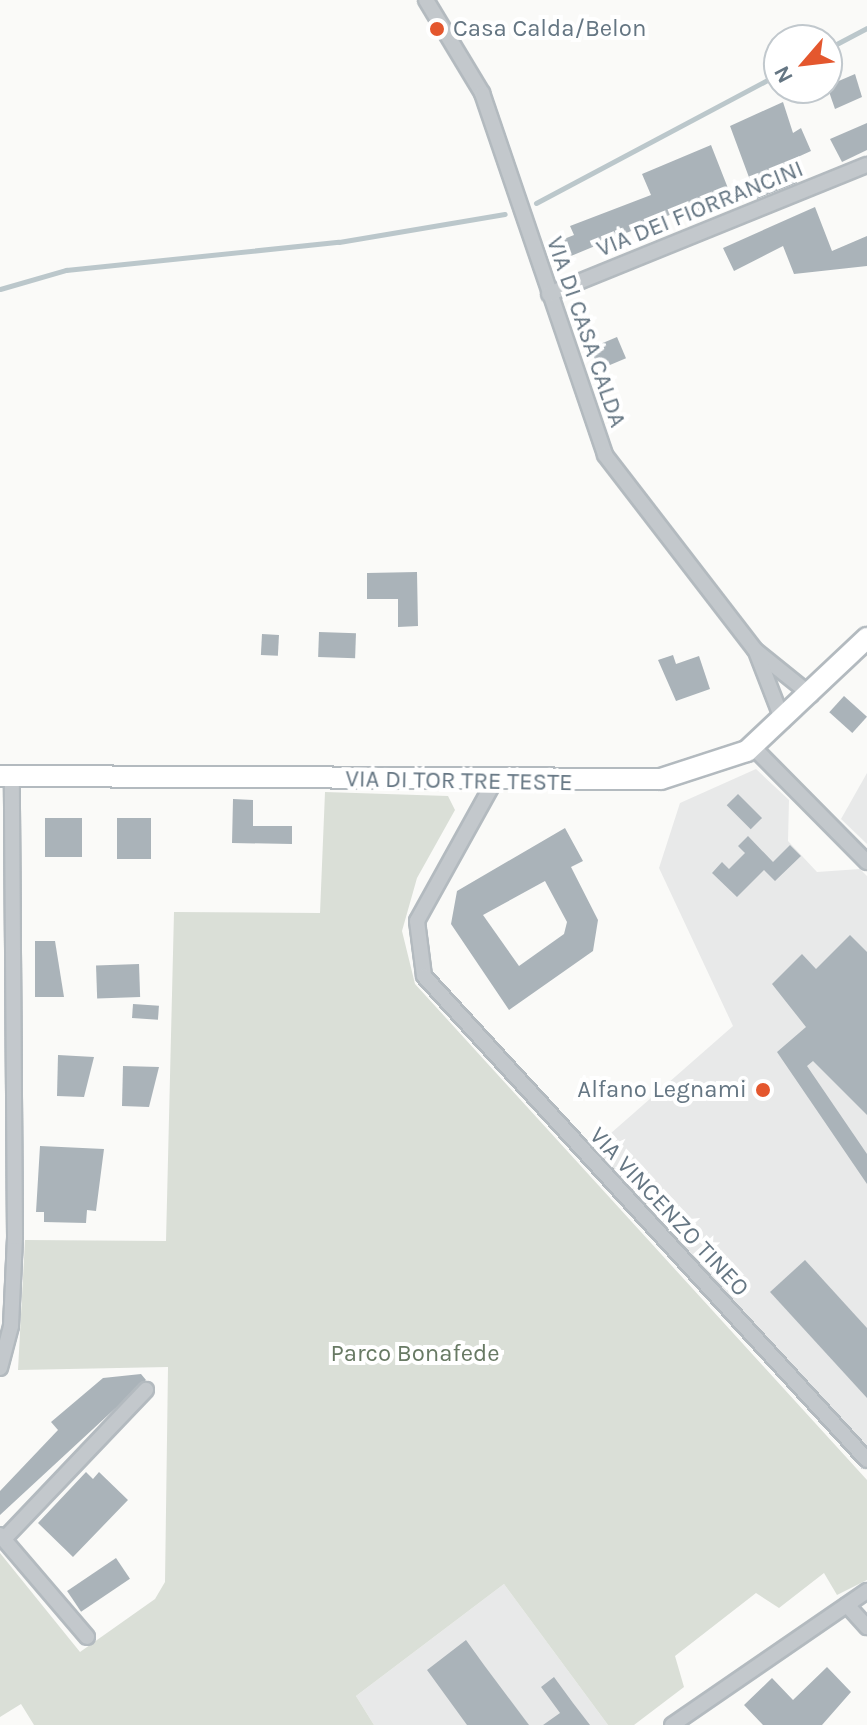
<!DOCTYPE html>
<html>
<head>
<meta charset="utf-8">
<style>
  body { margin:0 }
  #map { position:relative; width:867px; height:1725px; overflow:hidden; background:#fafaf8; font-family:Karla,sans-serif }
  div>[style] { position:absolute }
  .built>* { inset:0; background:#e8e9e9 }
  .green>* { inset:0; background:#dadfd7 }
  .stream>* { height:5px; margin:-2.5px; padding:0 2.5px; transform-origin:2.5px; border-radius:2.5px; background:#bbc7cb }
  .building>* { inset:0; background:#aab3b9; transform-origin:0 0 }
  .roads { filter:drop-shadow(2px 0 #b3babf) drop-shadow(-2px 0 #b3babf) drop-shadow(0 2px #b3babf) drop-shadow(0 -2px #b3babf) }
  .street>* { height:14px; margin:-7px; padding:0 7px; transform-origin:7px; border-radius:7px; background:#c3c8cc }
  .secondary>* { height:20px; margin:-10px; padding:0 10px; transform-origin:10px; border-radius:10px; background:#fff }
  .dots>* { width:22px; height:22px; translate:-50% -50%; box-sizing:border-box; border:4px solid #fff; border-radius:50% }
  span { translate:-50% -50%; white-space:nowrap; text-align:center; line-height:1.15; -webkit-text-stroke:8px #fff; paint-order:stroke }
  .poi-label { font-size:24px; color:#657683 }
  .left { translate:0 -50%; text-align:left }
  .right { translate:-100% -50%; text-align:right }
  .street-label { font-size:24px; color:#657683 }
  .park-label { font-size:24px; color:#687a64 }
  .north { position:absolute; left:763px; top:24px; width:80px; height:80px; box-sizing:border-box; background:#fff; border:2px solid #c1c8cd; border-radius:50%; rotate:242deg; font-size:22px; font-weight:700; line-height:32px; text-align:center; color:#657683 }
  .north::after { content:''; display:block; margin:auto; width:28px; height:36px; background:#e4572e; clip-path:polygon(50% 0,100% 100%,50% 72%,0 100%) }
</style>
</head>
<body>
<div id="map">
  <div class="built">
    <i style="clip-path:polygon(756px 769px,789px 800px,788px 841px,817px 872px,860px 869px,867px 876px,867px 1460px,586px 1155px,733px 1026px,659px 868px,680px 803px)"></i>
    <i style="clip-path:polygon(867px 773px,867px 844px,841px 819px)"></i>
    <i style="clip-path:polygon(504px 1584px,608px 1725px,374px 1725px,356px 1696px)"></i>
  </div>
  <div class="green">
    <i style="clip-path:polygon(325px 792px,448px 796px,455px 810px,417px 878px,402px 931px,415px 984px,867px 1480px,867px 1580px,837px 1595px,824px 1573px,779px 1608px,756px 1593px,675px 1656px,684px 1687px,634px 1725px,608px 1725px,504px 1584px,356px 1696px,374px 1725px,34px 1725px,21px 1704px,0 1717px,0 1553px,80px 1652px,155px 1599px,165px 1582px,168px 1367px,18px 1370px,25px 1240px,166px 1241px,174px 912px,320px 913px)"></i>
  </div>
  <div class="stream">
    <i style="left:827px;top:49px;width:45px;rotate:-27.7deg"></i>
    <i style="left:536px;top:203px;width:275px;rotate:-28deg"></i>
    <i style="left:0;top:289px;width:69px;rotate:-16.1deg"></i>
    <i style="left:66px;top:270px;width:274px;rotate:-5.9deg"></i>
    <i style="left:339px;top:242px;width:168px;rotate:-9.6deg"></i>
  </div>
  <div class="building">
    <i style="clip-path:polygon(855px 74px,862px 97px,835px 109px,827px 86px)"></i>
    <i style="clip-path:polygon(783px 102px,793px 133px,801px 128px,811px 151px,789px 161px,797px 183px,757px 199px,730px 126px)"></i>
    <i style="clip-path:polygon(867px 123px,867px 150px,842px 162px,830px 139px)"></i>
    <i style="clip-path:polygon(711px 145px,733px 201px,700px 214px,696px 204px,571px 256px,564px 239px,574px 235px,570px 226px,651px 195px,642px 174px)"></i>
    <i style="clip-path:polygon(815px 207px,832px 251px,867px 236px,867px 266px,794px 274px,783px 246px,734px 271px,723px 248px)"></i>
    <i style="left:617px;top:337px;width:23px;height:29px;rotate:67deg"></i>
    <i style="clip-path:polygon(417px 572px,418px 626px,398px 627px,398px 599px,367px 599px,367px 573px)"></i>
    <i style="left:319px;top:632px;width:37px;height:25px;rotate:2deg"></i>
    <i style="left:262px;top:634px;width:17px;height:21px;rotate:3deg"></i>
    <i style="clip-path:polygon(673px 655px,676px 664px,699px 656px,710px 689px,676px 701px,658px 660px)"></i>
    <i style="left:844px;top:696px;width:31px;height:22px;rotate:42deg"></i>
    <i style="left:738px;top:794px;width:34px;height:16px;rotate:45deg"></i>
    <i style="clip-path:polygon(233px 799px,253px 800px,253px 826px,292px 826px,292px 844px,232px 843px)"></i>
    <i style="left:45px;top:818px;width:37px;height:39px"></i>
    <i style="left:117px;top:818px;width:34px;height:41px"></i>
    <i style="clip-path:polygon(evenodd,565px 828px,583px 861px,571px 867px,598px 920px,593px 951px,509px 1010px,451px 924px,457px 891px,565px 828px,545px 881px,567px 922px,564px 934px,519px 966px,483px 915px,545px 881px)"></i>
    <i style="clip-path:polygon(748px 836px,773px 862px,790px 845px,801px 856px,775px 881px,764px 870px,737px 897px,712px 873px,722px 862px,729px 869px,745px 853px,738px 846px)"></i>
    <i style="clip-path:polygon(850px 935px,867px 952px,867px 1115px,813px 1061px,807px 1066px,867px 1154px,867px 1184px,777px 1052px,806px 1027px,772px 984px,802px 954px,816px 969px)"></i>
    <i style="clip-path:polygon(35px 941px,55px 941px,64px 997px,35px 997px)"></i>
    <i style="left:139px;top:964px;width:33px;height:43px;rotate:88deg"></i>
    <i style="left:133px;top:1004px;width:26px;height:14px;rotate:4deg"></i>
    <i style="clip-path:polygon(58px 1055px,94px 1057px,84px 1097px,57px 1096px)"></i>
    <i style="clip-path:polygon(123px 1066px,159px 1067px,149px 1107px,122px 1106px)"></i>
    <i style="clip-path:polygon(40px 1146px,104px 1149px,96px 1211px,87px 1210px,86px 1223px,44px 1222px,44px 1212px,36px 1212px)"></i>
    <i style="clip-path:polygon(805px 1260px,867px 1328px,867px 1398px,770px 1292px)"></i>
    <i style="clip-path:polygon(141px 1374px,146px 1380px,0 1515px,0 1491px,58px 1430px,51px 1422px,103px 1378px)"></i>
    <i style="clip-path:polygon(86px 1472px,93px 1479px,99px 1472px,128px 1500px,73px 1557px,38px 1523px)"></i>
    <i style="left:116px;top:1558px;width:25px;height:59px;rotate:56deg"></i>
    <i style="clip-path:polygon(466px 1640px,484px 1665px,529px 1725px,467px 1725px,427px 1670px)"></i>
    <i style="clip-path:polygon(827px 1667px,851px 1692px,822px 1725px,763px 1725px,744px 1705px,772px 1678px,793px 1700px)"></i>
    <i style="clip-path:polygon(554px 1677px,573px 1703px,590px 1725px,543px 1725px,560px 1713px,541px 1687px)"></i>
  </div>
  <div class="roads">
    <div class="street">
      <i style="left:426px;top:0;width:109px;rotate:58.9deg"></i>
      <i style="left:482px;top:93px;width:382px;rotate:71.2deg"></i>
      <i style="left:605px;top:455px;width:246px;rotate:52.4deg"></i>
      <i style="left:755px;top:650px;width:72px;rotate:38.8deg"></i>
      <i style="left:549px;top:294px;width:343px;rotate:-22.1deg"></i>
      <i style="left:757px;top:654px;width:72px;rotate:68.8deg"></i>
      <i style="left:753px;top:747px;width:162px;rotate:45.3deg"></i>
      <i style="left:494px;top:782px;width:159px;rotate:119deg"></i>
      <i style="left:417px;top:921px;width:55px;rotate:82.7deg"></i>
      <i style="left:424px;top:976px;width:656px;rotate:47.53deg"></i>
      <i style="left:0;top:1368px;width:43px;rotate:-75.3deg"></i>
      <i style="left:11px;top:1326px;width:89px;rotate:-87.4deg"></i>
      <i style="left:15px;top:1237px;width:461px;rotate:-90.4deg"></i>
      <i style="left:0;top:1535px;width:134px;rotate:49.5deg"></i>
      <i style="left:4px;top:1539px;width:206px;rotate:-46.4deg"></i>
      <i style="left:847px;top:1605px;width:30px;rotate:48deg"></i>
      <i style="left:672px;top:1725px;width:237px;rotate:-34.5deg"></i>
    </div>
    <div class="secondary">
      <i style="left:0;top:776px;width:661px;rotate:0.26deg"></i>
      <i style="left:661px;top:779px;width:90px;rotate:-18deg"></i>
      <i style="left:747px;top:751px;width:165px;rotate:-43.3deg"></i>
    </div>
  </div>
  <div class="dots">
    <i style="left:437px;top:29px;background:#e4572e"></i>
    <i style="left:763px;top:1090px;background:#e4572e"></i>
  </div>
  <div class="poi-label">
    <span class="left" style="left:453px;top:29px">Casa Calda/Belon</span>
    <span class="right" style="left:747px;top:1090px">Alfano Legnami</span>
  </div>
  <div class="street-label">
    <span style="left:700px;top:209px;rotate:-22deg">VIA DEI FIORRANCINI</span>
    <span style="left:586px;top:332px;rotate:71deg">VIA DI CASA CALDA</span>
    <span style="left:459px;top:781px;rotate:1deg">VIA DI TOR TRE TESTE</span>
    <span style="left:669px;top:1212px;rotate:47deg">VIA VINCENZO TINEO</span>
  </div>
  <div class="park-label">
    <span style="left:415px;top:1354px">Parco Bonafede</span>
  </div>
  <div class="north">N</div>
</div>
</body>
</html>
